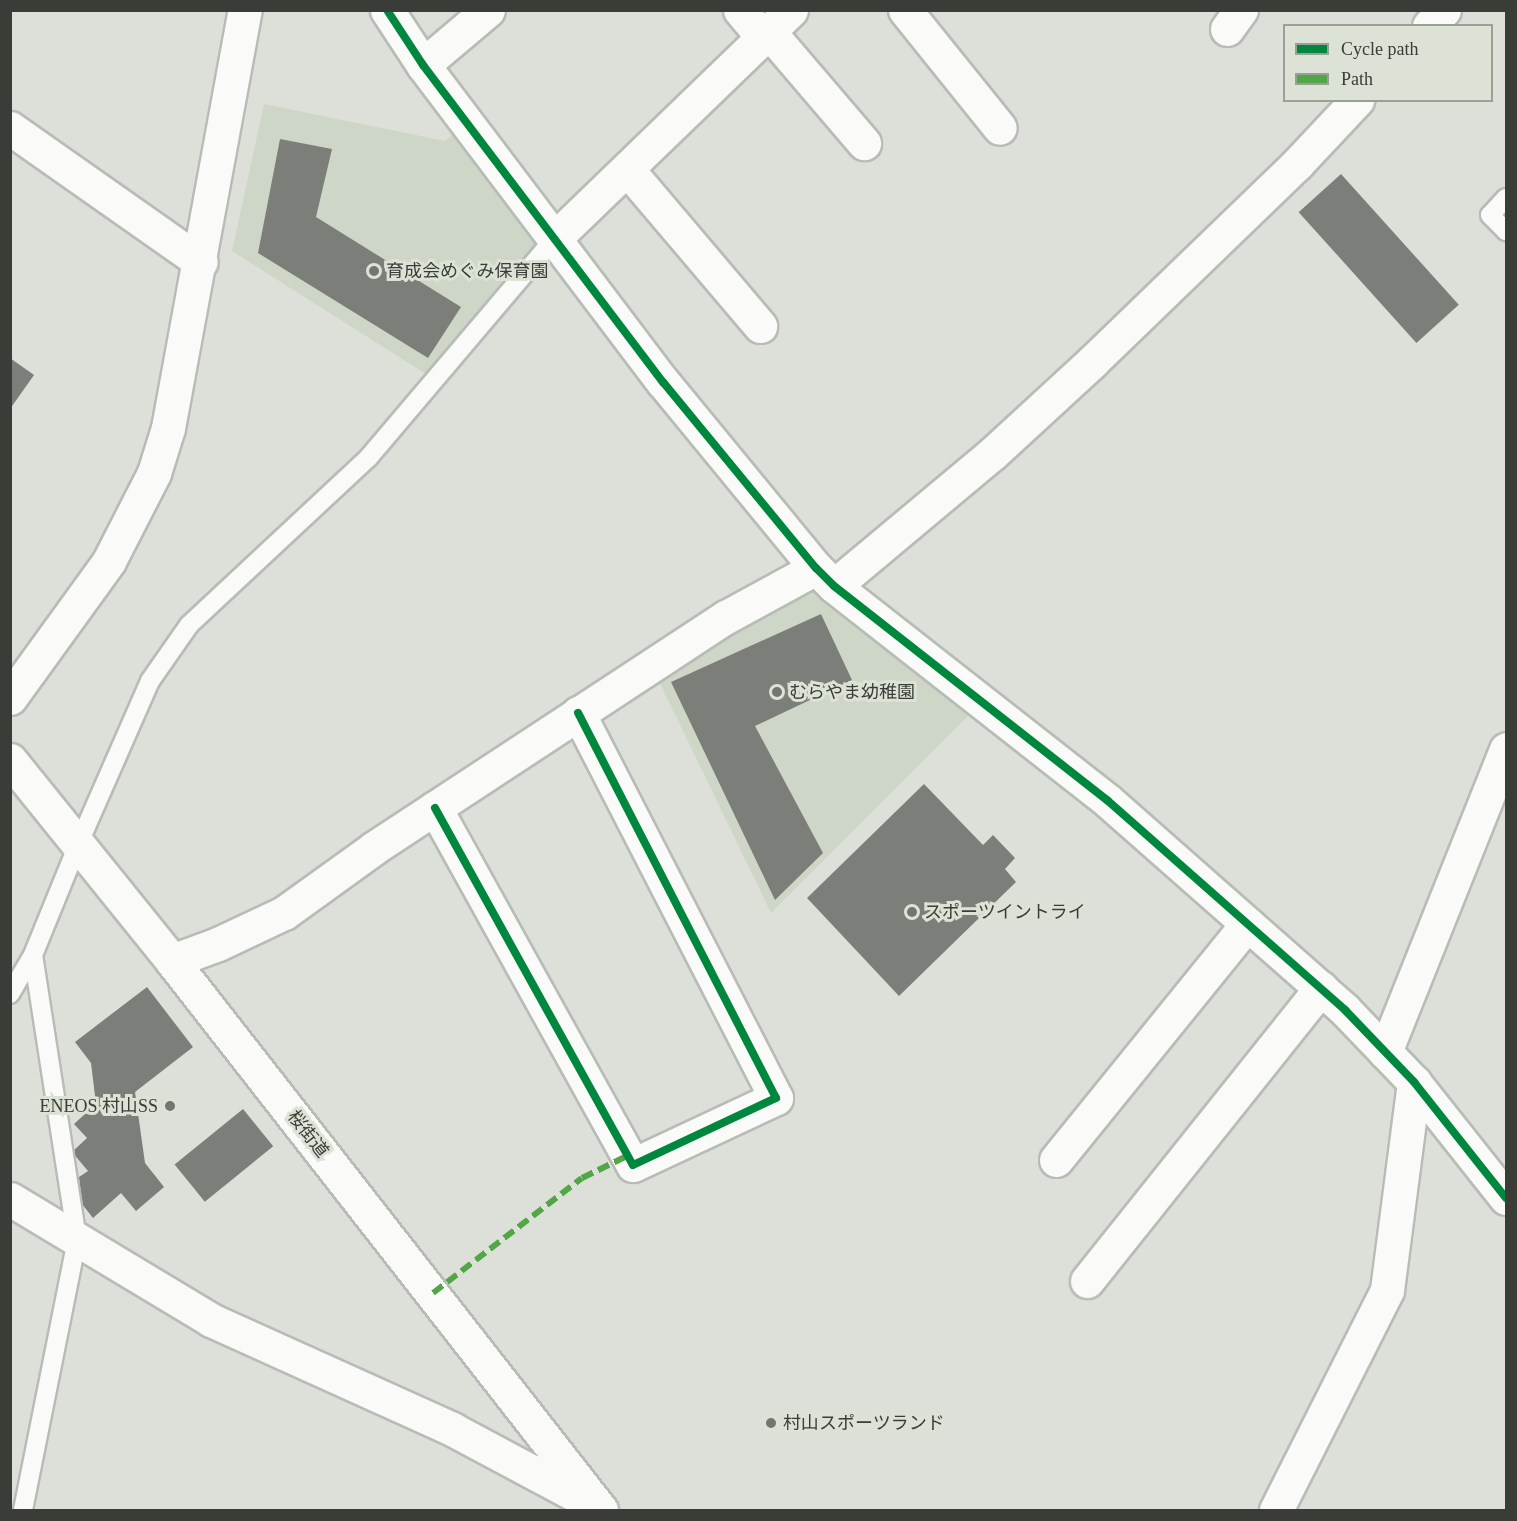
<!DOCTYPE html>
<html>
<head>
<meta charset="utf-8">
<style>
  body { margin:0 }
  #map { position:relative; width:1517px; height:1521px; overflow:hidden; background:#dce0d9; font-family:"Times New Roman","Noto Sans JP",serif }
  div>[style] { position:absolute }
  .built>* { inset:0; background:#ced6c8 }
  .building>* { inset:0; background:#7c7e79; transform-origin:0 0 }
  .roads { filter:drop-shadow(2px 0 #b8bcb6) drop-shadow(-2px 0 #b8bcb6) drop-shadow(0 2px #b8bcb6) drop-shadow(0 -2px #b8bcb6) }
  .lane>* { height:18px; margin:-9px; padding:0 9px; transform-origin:9px; border-radius:9px; background:#fafaf9 }
  .street>* { height:33px; margin:-16.5px; padding:0 16.5px; transform-origin:16.5px; border-radius:16.5px; background:#fafaf9 }
  .secondary>* { height:33px; margin:-16.5px; padding:0 16.5px; transform-origin:16.5px; border-radius:16.5px; background:#fafaf9 }
  .quiet>* { height:6px; margin-top:-3px; transform-origin:0; background:repeating-linear-gradient(90deg,#53a645 0 12px,transparent 0 18px) }
  .cycleway>* { height:8px; margin:-4px; padding:0 4px; transform-origin:4px; border-radius:4px; background:#00873e }
  .dots>* { width:16px; height:16px; translate:-50% -50%; box-sizing:border-box; border:3px solid #dce3d6; border-radius:50% }
  span { translate:-50% -50%; white-space:nowrap; text-align:center; line-height:1.15; -webkit-text-stroke:6px #dce3d6; paint-order:stroke }
  .poi-label { font-size:18px; color:#393c37 }
  .left { translate:0 -50%; text-align:left }
  .right { translate:-100% -50%; text-align:right }
  .street-label { font-size:18px; color:#393c37 }
  .frame { position:absolute; inset:0; border:12px solid #393c37; pointer-events:none }
  .legend { position:absolute; left:1283px; top:24px; width:210px; height:78px; box-sizing:border-box; background:#dce3d6; border:2px solid #9ba096; margin:0; padding:8px 10px; list-style:none; font-size:18px; color:#393c37 }
  .legend li { display:flex; align-items:center; gap:12px; height:30px }
  .legend b { width:30px; border:2px solid #9ba096 }
</style>
</head>
<body>
<div id="map">
  <div class="built">
    <i style="clip-path:polygon(264px 104px,445px 141px,459px 129px,544px 238px,429px 376px,232px 251px)"></i>
    <i style="clip-path:polygon(815px 585px,976px 708px,771px 913px,655px 673px)"></i>
  </div>
  <div class="building">
    <i style="clip-path:polygon(280px 139px,332px 149px,316px 217px,461px 307px,428px 358px,258px 253px)"></i>
    <i style="left:1341px;top:174px;width:176px;height:57px;rotate:48deg"></i>
    <i style="clip-path:polygon(10px 358px,34px 375px,10px 409px)"></i>
    <i style="clip-path:polygon(821px 614px,852px 680px,755px 726px,823px 853px,775px 900px,671px 682px)"></i>
    <i style="clip-path:polygon(924px 784px,983px 845px,993px 835px,1015px 858px,1005px 869px,1016px 882px,899px 996px,807px 898px)"></i>
    <i style="clip-path:polygon(147px 987px,193px 1047px,135px 1092px,145px 1163px,164px 1187px,136px 1211px,121px 1193px,93px 1218px,82px 1204px,79px 1177px,88px 1171px,72px 1152px,87px 1138px,74px 1124px,96px 1104px,91px 1063px,75px 1042px)"></i>
    <i style="left:243px;top:1109px;width:48px;height:88px;rotate:51deg"></i>
  </div>
  <div class="roads">
    <div class="lane">
      <i style="left:1506px;top:198px;width:23px;rotate:133deg"></i>
      <i style="left:1490px;top:215px;width:23px;rotate:45deg"></i>
      <i style="left:10px;top:994px;width:45px;rotate:-59.5deg"></i>
      <i style="left:33px;top:955px;width:119px;rotate:-67.8deg"></i>
      <i style="left:78px;top:845px;width:179px;rotate:-66.3deg"></i>
      <i style="left:150px;top:681px;width:68px;rotate:-55.1deg"></i>
      <i style="left:189px;top:625px;width:246px;rotate:-43deg"></i>
      <i style="left:369px;top:457px;width:287px;rotate:-49.7deg"></i>
      <i style="left:23px;top:1510px;width:276px;rotate:-78.7deg"></i>
      <i style="left:77px;top:1239px;width:287px;rotate:-98.8deg"></i>
    </div>
    <div class="street">
      <i style="left:387px;top:10px;width:66px;rotate:56.8deg"></i>
      <i style="left:423px;top:65px;width:398px;rotate:52.9deg"></i>
      <i style="left:663px;top:382px;width:241px;rotate:50.6deg"></i>
      <i style="left:816px;top:568px;width:25px;rotate:45deg"></i>
      <i style="left:834px;top:586px;width:348px;rotate:38.1deg"></i>
      <i style="left:1108px;top:801px;width:316px;rotate:41.4deg"></i>
      <i style="left:1345px;top:1010px;width:100px;rotate:46.2deg"></i>
      <i style="left:1414px;top:1082px;width:148px;rotate:51.6deg"></i>
      <i style="left:740px;top:10px;width:38px;rotate:50deg"></i>
      <i style="left:905px;top:10px;width:151px;rotate:51.2deg"></i>
      <i style="left:1429px;top:26px;width:22px;rotate:-47deg"></i>
      <i style="left:1227px;top:29px;width:24px;rotate:-54deg"></i>
      <i style="left:770px;top:33px;width:145px;rotate:49.5deg"></i>
      <i style="left:423px;top:65px;width:85px;rotate:-40.2deg"></i>
      <i style="left:10px;top:128px;width:233px;rotate:35.1deg"></i>
      <i style="left:627px;top:169px;width:206px;rotate:49.7deg"></i>
      <i style="left:555px;top:238px;width:328px;rotate:-44deg"></i>
      <i style="left:834px;top:586px;width:206px;rotate:-39.9deg"></i>
      <i style="left:992px;top:454px;width:137px;rotate:-42.6deg"></i>
      <i style="left:1093px;top:361px;width:284px;rotate:-44deg"></i>
      <i style="left:1297px;top:164px;width:88px;rotate:-46.8deg"></i>
      <i style="left:435px;top:808px;width:408px;rotate:61deg"></i>
      <i style="left:633px;top:1165px;width:158px;rotate:-25.1deg"></i>
      <i style="left:776px;top:1098px;width:433px;rotate:-117.2deg"></i>
      <i style="left:172px;top:961px;width:49px;rotate:-20.3deg"></i>
      <i style="left:218px;top:944px;width:73px;rotate:-25.2deg"></i>
      <i style="left:284px;top:913px;width:111px;rotate:-35.8deg"></i>
      <i style="left:374px;top:848px;width:421px;rotate:-33.3deg"></i>
      <i style="left:726px;top:617px;width:102px;rotate:-28.6deg"></i>
      <i style="left:1385px;top:1052px;width:326px;rotate:-68.2deg"></i>
      <i style="left:1056px;top:1160px;width:304px;rotate:-51deg"></i>
      <i style="left:10px;top:1199px;width:235px;rotate:31deg"></i>
      <i style="left:211px;top:1320px;width:265px;rotate:24.3deg"></i>
      <i style="left:452px;top:1429px;width:166px;rotate:28.1deg"></i>
      <i style="left:1087px;top:1281px;width:375px;rotate:-51.4deg"></i>
      <i style="left:1276px;top:1510px;width:246px;rotate:-63.2deg"></i>
      <i style="left:1387px;top:1290px;width:210px;rotate:-82.6deg"></i>
    </div>
    <div class="secondary">
      <i style="left:10px;top:698px;width:169px;rotate:-54.1deg"></i>
      <i style="left:109px;top:561px;width:99px;rotate:-62.9deg"></i>
      <i style="left:154px;top:473px;width:47px;rotate:-72.7deg"></i>
      <i style="left:168px;top:428px;width:425px;rotate:-79.6deg"></i>
      <i style="left:10px;top:760px;width:258px;rotate:51.1deg"></i>
      <i style="left:172px;top:961px;width:697px;rotate:52deg"></i>
    </div>
  </div>
  <div class="quiet">
    <i style="left:433px;top:1293px;width:188px;rotate:-37.7deg"></i>
    <i style="left:582px;top:1178px;width:50px;rotate:-26.1deg"></i>
  </div>
  <div class="cycleway">
    <i style="left:387px;top:10px;width:66px;rotate:56.8deg"></i>
    <i style="left:423px;top:65px;width:398px;rotate:52.9deg"></i>
    <i style="left:663px;top:382px;width:241px;rotate:50.6deg"></i>
    <i style="left:816px;top:568px;width:25px;rotate:45deg"></i>
    <i style="left:834px;top:586px;width:348px;rotate:38.1deg"></i>
    <i style="left:1108px;top:801px;width:316px;rotate:41.4deg"></i>
    <i style="left:1345px;top:1010px;width:100px;rotate:46.2deg"></i>
    <i style="left:1414px;top:1082px;width:148px;rotate:51.6deg"></i>
    <i style="left:435px;top:808px;width:408px;rotate:61deg"></i>
    <i style="left:633px;top:1165px;width:158px;rotate:-25.1deg"></i>
    <i style="left:776px;top:1098px;width:433px;rotate:-117.2deg"></i>
  </div>
  <div class="dots">
    <i style="left:374px;top:271px;background:#727570"></i>
    <i style="left:777px;top:692px;background:#727570"></i>
    <i style="left:912px;top:912px;background:#727570"></i>
    <i style="left:170px;top:1106px;background:#727570"></i>
    <i style="left:771px;top:1423px;background:#727570"></i>
  </div>
  <div class="poi-label">
    <span class="left" style="left:386px;top:271px">育成会めぐみ保育園</span>
    <span class="left" style="left:789px;top:692px">むらやま幼稚園</span>
    <span class="left" style="left:924px;top:912px">スポーツイントライ</span>
    <span class="right" style="left:158px;top:1106px">ENEOS 村山SS</span>
    <span class="left" style="left:783px;top:1423px">村山スポーツランド</span>
  </div>
  <div class="street-label">
    <span style="left:308px;top:1134px;rotate:52deg">桜街道</span>
  </div>
  <div class="frame"></div>
  <ul class="legend">
  <li><b style="height:8px;background:#00873e"></b>Cycle path</li>
  <li><b style="height:8px;background:#53a645"></b>Path</li>
  </ul>
</div>
</body>
</html>
